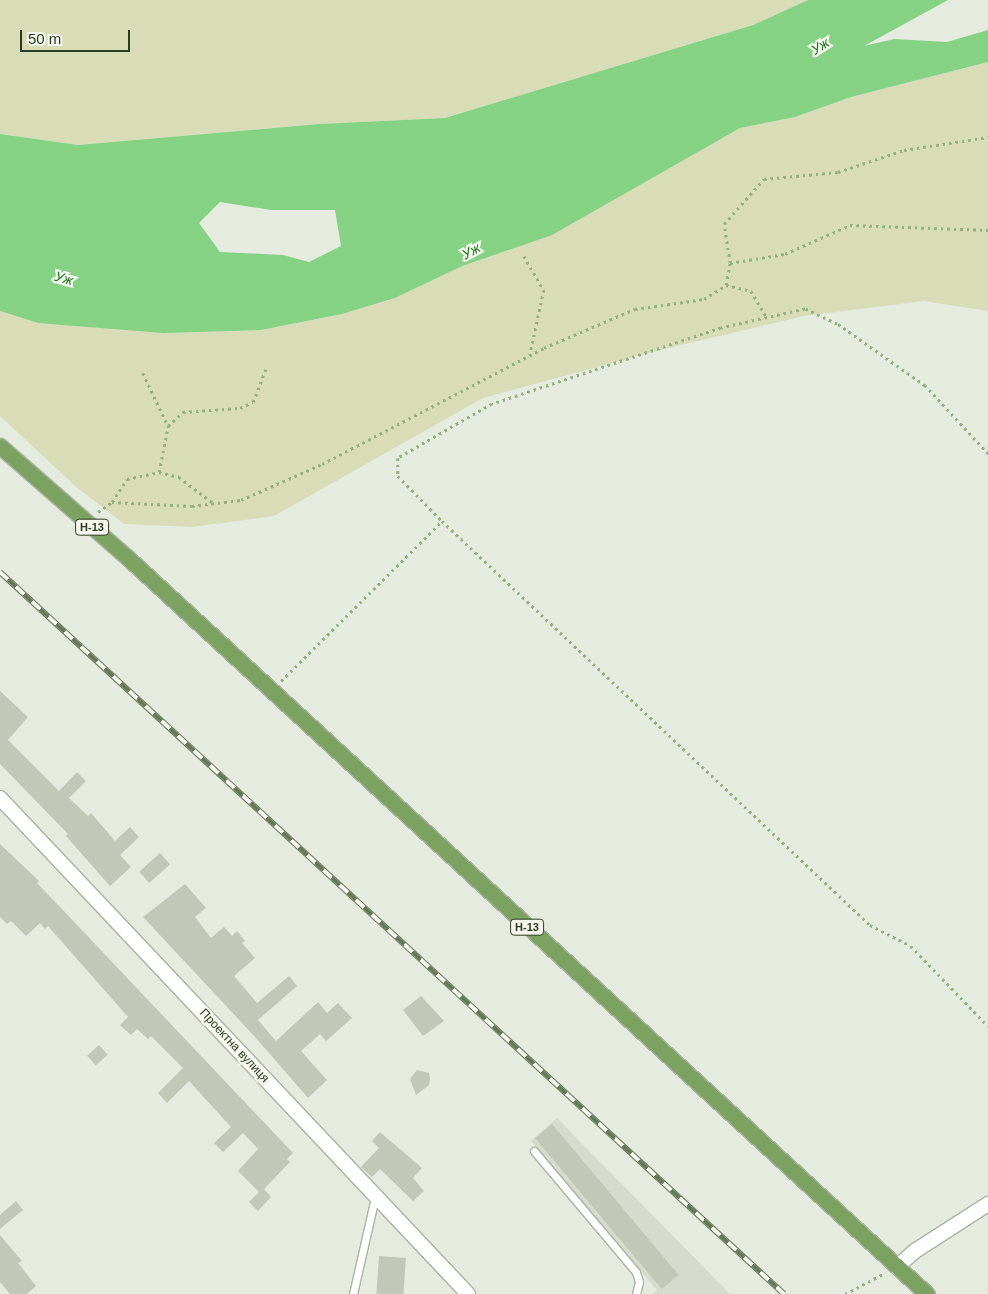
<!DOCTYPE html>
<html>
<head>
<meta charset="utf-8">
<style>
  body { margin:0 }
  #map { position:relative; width:988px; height:1294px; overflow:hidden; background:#e6ebdf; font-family:Helvetica,sans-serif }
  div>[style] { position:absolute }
  .built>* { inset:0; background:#d5dbcd }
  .green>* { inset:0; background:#d8ddb7 }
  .water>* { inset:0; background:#85d285 }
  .building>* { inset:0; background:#c1c8b7; transform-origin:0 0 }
  .path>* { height:2.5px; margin-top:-1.25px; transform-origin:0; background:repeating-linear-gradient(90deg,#95af7e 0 2.5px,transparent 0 6.5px) }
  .roads { filter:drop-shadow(1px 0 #aab3a2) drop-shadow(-1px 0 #aab3a2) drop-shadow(0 1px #aab3a2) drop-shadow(0 -1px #aab3a2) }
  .service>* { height:7px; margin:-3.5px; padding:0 3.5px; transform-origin:3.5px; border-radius:3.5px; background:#fff }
  .minor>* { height:14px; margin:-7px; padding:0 7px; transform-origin:7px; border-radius:7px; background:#fff }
  .primary>* { height:15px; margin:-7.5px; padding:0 7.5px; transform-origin:7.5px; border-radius:7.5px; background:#7ca262 }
  .rail>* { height:5.5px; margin-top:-2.75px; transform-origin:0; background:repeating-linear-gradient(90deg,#f5f7ef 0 11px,#66775a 0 22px); box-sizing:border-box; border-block:1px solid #66775a }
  span { translate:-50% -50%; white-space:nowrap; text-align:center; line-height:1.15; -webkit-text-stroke:4.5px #f5f7ef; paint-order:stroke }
  .shield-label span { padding:1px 4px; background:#f5f7ef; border:1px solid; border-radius:4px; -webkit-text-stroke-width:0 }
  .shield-label { font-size:11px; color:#2b3b20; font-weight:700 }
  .street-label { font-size:12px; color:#2b3b20 }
  .water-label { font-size:14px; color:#18781a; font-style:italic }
  .scale { position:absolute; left:20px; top:30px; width:110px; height:22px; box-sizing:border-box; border:2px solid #2b3b20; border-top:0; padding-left:6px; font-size:15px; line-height:18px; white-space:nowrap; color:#2b3b20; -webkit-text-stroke:4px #f5f7ef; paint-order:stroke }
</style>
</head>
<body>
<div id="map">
  <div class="built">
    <i style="clip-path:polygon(557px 1118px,730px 1294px,652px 1294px,657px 1290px,531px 1141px)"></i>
  </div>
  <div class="green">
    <i style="clip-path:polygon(0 0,808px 0,753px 25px,445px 118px,319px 124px,78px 145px,0 134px)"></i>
    <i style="clip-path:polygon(988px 62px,988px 311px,924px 301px,804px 316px,656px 351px,483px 398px,274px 516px,192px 527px,124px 524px,74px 485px,0 416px,0 311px,38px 323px,261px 330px,342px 314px,395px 298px,674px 163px,740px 128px,795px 117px,851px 97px)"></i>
  </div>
  <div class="water">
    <i style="clip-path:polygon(evenodd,808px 0,948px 0,864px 46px,894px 39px,947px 42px,988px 30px,988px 62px,851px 97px,795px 117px,740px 128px,552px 235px,462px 266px,395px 298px,342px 314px,261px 330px,163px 333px,38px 323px,0 311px,0 134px,78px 145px,319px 124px,445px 118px,753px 25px,808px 0,220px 202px,271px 210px,335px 210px,341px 246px,309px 262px,283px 255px,220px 252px,199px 223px,220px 202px)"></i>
  </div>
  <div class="building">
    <i style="clip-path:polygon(0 691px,28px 717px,8px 740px,59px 791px,77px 772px,86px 781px,69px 798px,88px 816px,91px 813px,115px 841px,130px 827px,139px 837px,120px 855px,131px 867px,110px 886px,66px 836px,68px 834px,0 764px)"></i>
    <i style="clip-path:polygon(0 844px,39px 881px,37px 883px,60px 907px,293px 1153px,287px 1159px,290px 1162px,264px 1189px,271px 1197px,258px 1211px,249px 1202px,259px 1192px,238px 1171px,258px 1149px,243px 1133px,223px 1152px,214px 1143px,231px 1127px,189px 1081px,167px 1103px,158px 1093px,183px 1068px,151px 1036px,148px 1039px,137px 1029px,131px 1035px,120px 1025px,128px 1017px,48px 926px,45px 929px,40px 923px,26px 936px,11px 921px,7px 924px,0 917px)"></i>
    <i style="left:160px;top:853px;width:15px;height:28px;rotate:48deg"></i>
    <i style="clip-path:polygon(185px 884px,206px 908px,195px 917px,211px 938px,224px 927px,232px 936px,237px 931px,245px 941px,242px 943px,255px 958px,234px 976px,257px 1003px,289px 976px,297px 986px,258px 1020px,276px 1041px,318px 1002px,327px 1013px,338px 1003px,352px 1018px,326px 1041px,320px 1034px,301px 1051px,327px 1080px,308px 1098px,256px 1038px,143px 917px)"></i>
    <i style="clip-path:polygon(421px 996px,444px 1021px,423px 1036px,403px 1010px)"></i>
    <i style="left:99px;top:1045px;width:13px;height:16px;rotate:48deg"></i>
    <i style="clip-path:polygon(417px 1070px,429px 1073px,430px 1079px,429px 1085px,416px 1095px,410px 1079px)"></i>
    <i style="left:552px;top:1124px;width:197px;height:22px;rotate:50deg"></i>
    <i style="clip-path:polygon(380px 1132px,422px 1168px,413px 1178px,424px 1191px,413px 1201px,380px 1169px,372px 1177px,361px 1167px,379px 1148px,372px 1141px)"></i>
    <i style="clip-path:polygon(16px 1201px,23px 1210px,0 1229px,0 1215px)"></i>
    <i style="clip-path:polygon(0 1235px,22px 1261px,18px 1263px,36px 1286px,27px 1294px,10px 1294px,0 1282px)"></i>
    <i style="left:379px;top:1256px;width:27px;height:38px;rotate:4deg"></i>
  </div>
  <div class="path">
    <i style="left:524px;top:256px;width:39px;rotate:60deg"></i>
    <i style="left:544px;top:290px;width:66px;rotate:102.2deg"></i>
    <i style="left:730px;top:263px;width:56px;rotate:-9.3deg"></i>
    <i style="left:785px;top:254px;width:71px;rotate:-24deg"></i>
    <i style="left:850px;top:225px;width:138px;rotate:2.1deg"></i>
    <i style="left:726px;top:285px;width:26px;rotate:13deg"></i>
    <i style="left:751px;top:291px;width:29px;rotate:59deg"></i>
    <i style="left:143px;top:373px;width:59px;rotate:64.7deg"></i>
    <i style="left:988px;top:454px;width:93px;rotate:-132.8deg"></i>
    <i style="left:925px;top:386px;width:108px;rotate:-144.8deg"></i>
    <i style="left:837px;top:324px;width:35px;rotate:-155deg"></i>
    <i style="left:805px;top:309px;width:86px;rotate:167.3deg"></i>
    <i style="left:721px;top:328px;width:241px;rotate:161.6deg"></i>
    <i style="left:492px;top:404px;width:108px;rotate:150.1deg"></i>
    <i style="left:398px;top:458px;width:18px;rotate:90deg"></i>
    <i style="left:398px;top:476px;width:63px;rotate:45.6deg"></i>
    <i style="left:442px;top:521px;width:589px;rotate:43.35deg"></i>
    <i style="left:870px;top:925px;width:46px;rotate:27.1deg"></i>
    <i style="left:911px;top:946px;width:111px;rotate:46.1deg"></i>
    <i style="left:159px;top:472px;width:47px;rotate:-78.9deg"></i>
    <i style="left:168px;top:426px;width:21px;rotate:-43deg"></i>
    <i style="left:183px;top:412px;width:57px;rotate:-4deg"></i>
    <i style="left:240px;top:408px;width:14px;rotate:-25deg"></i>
    <i style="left:253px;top:402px;width:36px;rotate:-69deg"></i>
    <i style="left:112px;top:502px;width:27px;rotate:-57deg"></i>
    <i style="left:127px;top:479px;width:33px;rotate:-12deg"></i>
    <i style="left:159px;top:472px;width:21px;rotate:14deg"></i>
    <i style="left:179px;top:477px;width:43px;rotate:37.4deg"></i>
    <i style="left:98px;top:512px;width:17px;rotate:-36deg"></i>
    <i style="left:112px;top:502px;width:80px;rotate:2.9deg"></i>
    <i style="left:192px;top:506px;width:49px;rotate:-7deg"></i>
    <i style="left:241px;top:500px;width:89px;rotate:-24deg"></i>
    <i style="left:322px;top:464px;width:250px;rotate:-27.6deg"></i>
    <i style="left:544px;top:348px;width:99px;rotate:-23.2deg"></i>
    <i style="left:635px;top:309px;width:70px;rotate:-8.2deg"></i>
    <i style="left:704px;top:299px;width:26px;rotate:-32deg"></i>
    <i style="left:726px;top:285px;width:22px;rotate:-80deg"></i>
    <i style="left:730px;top:263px;width:39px;rotate:-99deg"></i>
    <i style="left:724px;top:224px;width:60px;rotate:-48.4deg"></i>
    <i style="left:764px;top:179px;width:74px;rotate:-5.4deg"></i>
    <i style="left:838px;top:172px;width:70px;rotate:-18.4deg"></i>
    <i style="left:904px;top:150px;width:85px;rotate:-8.8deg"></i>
    <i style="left:281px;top:681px;width:227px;rotate:-44.8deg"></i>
    <i style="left:845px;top:1294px;width:43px;rotate:-27.8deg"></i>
  </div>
  <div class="roads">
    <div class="service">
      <i style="left:534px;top:1151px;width:158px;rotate:49.9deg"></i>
      <i style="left:636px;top:1272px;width:10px;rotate:73deg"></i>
      <i style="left:639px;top:1282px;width:12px;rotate:104deg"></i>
      <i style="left:353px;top:1294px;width:99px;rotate:-77.2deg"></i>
    </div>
    <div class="minor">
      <i style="left:0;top:798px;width:682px;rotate:46.66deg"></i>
      <i style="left:897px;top:1267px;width:24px;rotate:-42deg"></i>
      <i style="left:915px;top:1251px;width:87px;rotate:-32.8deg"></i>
    </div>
    <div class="primary">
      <i style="left:0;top:446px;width:170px;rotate:41.2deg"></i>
      <i style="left:128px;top:558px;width:1086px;rotate:42.65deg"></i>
    </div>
  </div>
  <div class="rail">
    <i style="left:0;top:572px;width:1066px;rotate:42.64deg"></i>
  </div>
  <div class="shield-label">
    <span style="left:92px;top:527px">Н-13</span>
    <span style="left:527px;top:927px">Н-13</span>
  </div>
  <div class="street-label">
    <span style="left:234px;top:1046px;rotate:47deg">Проектна вулиця</span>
  </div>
  <div class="water-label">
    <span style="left:820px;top:46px;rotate:-33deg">Уж</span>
    <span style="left:471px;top:251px;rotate:-29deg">Уж</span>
    <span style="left:64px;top:278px;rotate:15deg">Уж</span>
  </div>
  <div class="scale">50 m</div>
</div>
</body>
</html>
